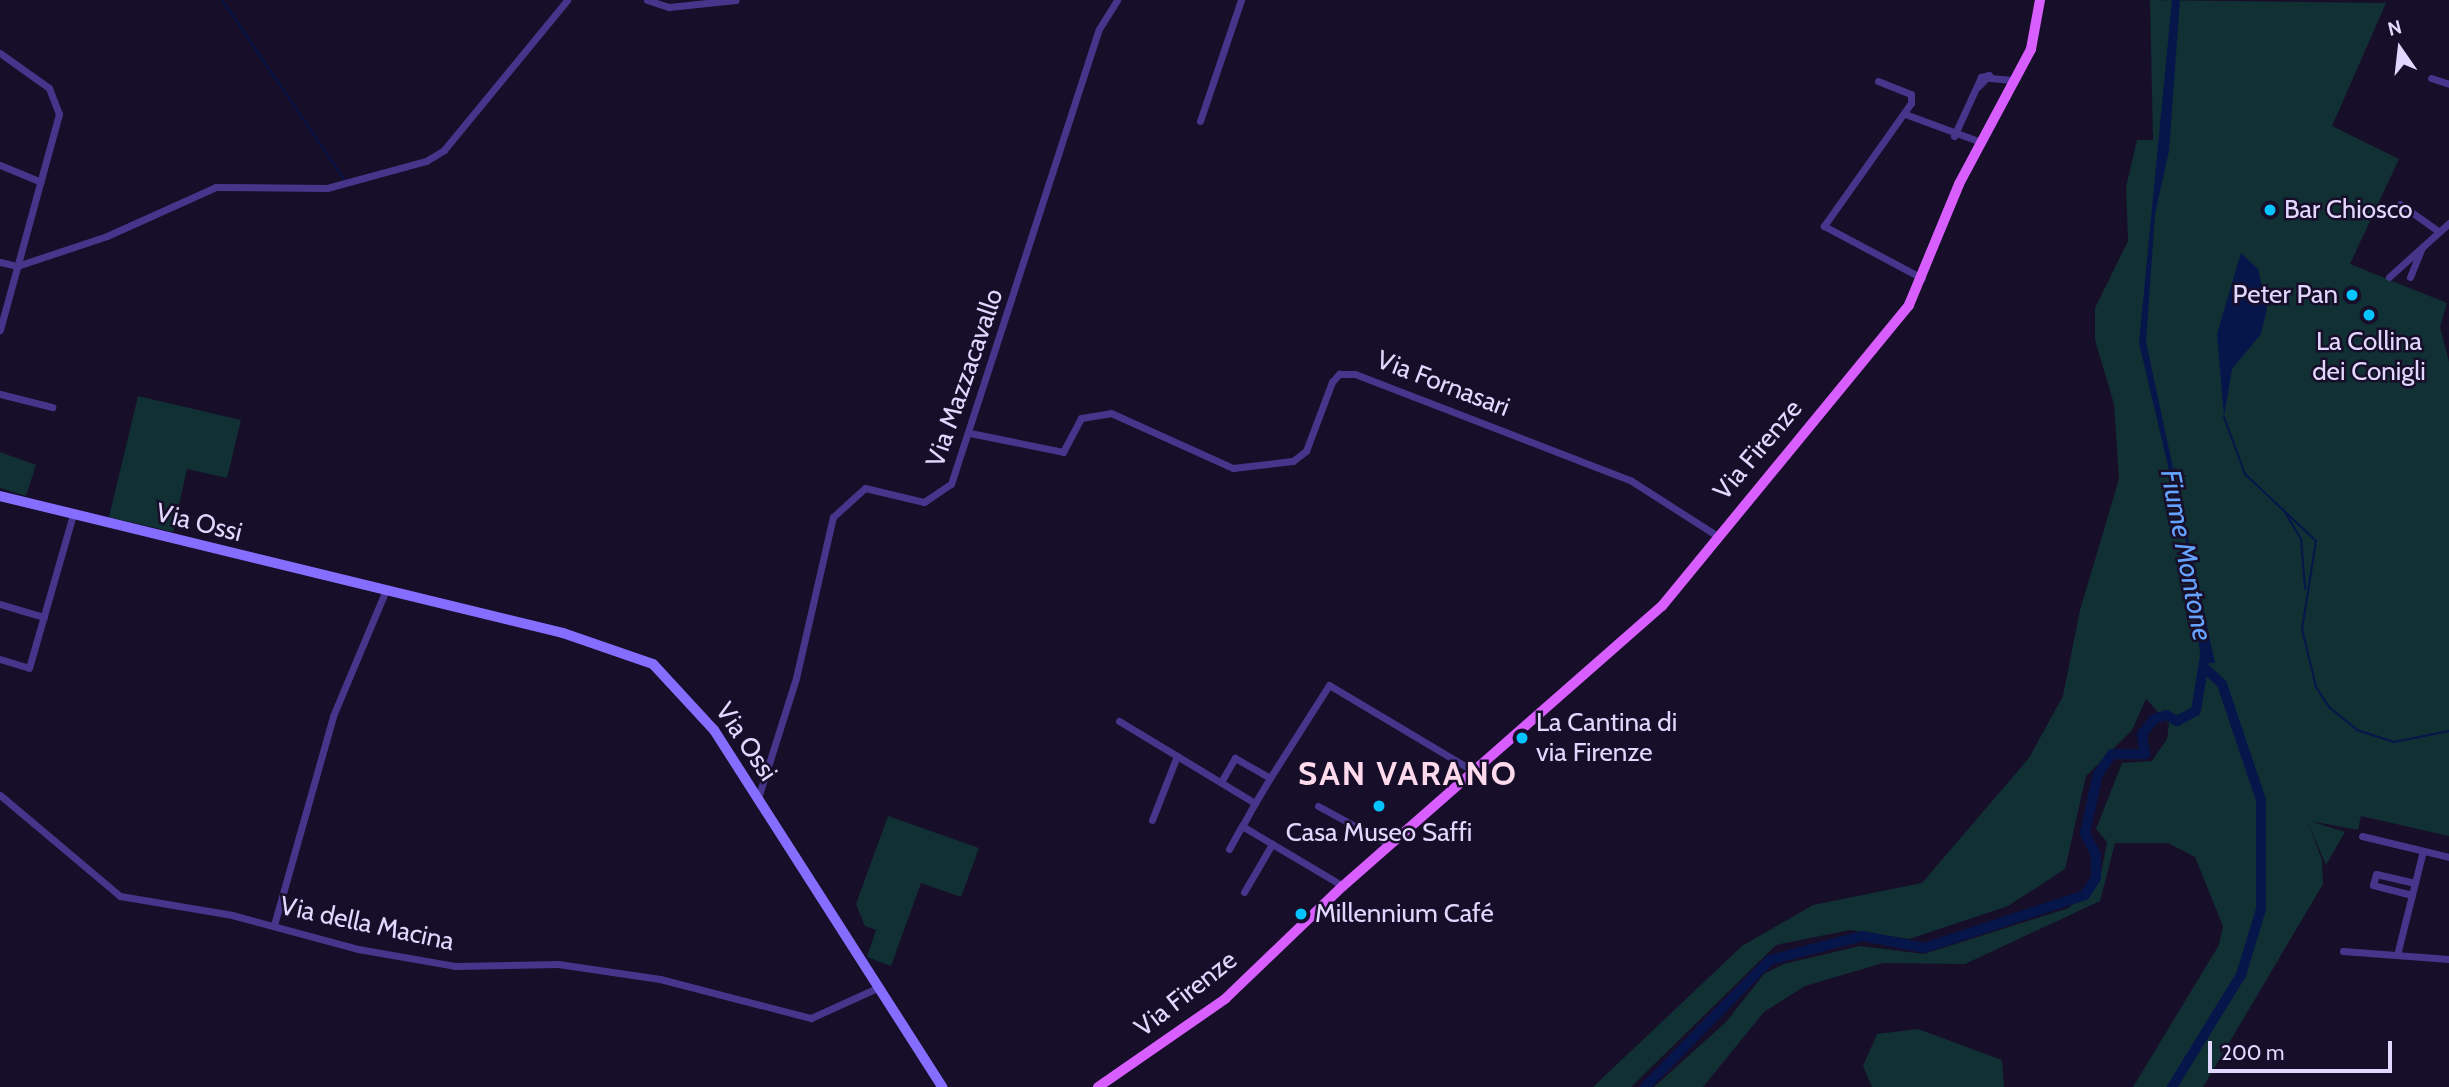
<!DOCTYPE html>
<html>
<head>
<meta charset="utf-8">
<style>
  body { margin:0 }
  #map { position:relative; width:2449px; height:1087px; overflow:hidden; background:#170e29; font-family:Cabin,sans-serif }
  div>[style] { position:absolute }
  .green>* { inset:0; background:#113034 }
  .water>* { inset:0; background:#07164a }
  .stream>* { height:2px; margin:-1px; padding:0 1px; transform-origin:1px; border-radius:1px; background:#07164a }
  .river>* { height:10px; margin:-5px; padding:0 5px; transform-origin:5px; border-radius:5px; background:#07164a }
  .street>* { height:7px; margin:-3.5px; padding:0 3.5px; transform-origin:3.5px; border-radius:3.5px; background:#45368b }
  .secondary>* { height:10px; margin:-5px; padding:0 5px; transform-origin:5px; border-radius:5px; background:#856eff }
  .primary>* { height:10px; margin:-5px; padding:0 5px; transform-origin:5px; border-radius:5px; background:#d85eff }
  .dots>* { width:19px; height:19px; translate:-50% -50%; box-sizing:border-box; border:4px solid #170e29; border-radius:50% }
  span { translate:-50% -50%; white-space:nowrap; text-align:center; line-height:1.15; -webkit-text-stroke:5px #170e29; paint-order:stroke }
  .poi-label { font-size:26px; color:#e1d7ff }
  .left { translate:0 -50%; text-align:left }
  .right { translate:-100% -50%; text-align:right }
  .street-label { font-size:26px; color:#e1d7ff }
  .water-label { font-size:28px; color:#65a3ff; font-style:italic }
  .district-label { font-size:33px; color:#ffd9ec; font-weight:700; letter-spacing:2px }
  .north { position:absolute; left:2365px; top:14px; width:70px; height:70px; -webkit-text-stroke:5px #170e29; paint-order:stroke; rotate:346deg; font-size:19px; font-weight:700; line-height:28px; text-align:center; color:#e1d7ff }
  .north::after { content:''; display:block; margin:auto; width:24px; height:32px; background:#e1d7ff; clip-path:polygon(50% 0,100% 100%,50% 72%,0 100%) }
  .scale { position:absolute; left:2208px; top:1041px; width:184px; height:32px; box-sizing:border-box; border:4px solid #e1d7ff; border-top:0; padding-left:9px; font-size:21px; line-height:24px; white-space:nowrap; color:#e1d7ff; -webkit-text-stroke:5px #170e29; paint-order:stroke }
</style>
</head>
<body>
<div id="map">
  <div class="green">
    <i style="clip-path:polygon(2150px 0,2386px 3px,2332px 126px,2399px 159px,2350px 264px,2447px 303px,2440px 327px,2449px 362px,2449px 836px,2361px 816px,2358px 830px,2310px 821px,2345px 832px,2326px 865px,2308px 823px,2322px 860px,2323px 884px,2203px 1087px,2133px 1087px,2219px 945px,2223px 926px,2195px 857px,2168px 843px,2115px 843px,2100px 901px,1965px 964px,1883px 963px,1805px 986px,1764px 1012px,1703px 1087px,1654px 1087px,1726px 1022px,1764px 974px,1784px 964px,1860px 946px,1924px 954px,2069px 908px,2101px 874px,2107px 842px,2096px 829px,2122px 763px,2152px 761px,2167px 739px,2169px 724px,2146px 699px,2132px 730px,2086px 776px,2065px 869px,2008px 906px,1909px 939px,1850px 930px,1776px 945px,1631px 1087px,1593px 1087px,1742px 946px,1813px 905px,1922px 883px,2029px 758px,2063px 696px,2080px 610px,2119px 479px,2114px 404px,2095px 340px,2095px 308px,2128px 241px,2126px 187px,2137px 140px,2153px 140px)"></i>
    <i style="clip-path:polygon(138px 396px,241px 420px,227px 478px,187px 469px,173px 532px,109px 517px)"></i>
    <i style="clip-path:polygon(0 452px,36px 465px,26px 496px,0 488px)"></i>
    <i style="clip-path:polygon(888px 816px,979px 848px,961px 897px,921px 883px,891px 966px,867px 957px,876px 930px,865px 926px,856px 904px)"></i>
    <i style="clip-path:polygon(1918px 1029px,2002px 1060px,2004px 1087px,1872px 1087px,1863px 1066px,1877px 1034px)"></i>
  </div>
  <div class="water">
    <i style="clip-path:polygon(2172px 0,2180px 0,2169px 151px,2155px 214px,2146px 342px,2215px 663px,2201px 662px,2189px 555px,2139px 343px)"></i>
    <i style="clip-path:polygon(2241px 253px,2258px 269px,2267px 308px,2261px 334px,2232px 369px,2224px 417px,2217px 334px)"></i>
  </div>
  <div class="stream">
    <i style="left:222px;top:0;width:217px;rotate:55.7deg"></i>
    <i style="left:2224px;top:417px;width:61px;rotate:69.8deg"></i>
    <i style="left:2245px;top:474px;width:98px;rotate:43.3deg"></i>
    <i style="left:2316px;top:541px;width:89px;rotate:99deg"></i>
    <i style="left:2302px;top:629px;width:60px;rotate:76.4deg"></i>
    <i style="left:2316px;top:687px;width:24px;rotate:57deg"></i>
    <i style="left:2329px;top:707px;width:36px;rotate:39deg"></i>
    <i style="left:2357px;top:730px;width:39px;rotate:18deg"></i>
    <i style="left:2394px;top:742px;width:56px;rotate:-11.3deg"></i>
    <i style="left:2283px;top:509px;width:35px;rotate:59deg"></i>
    <i style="left:2301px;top:539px;width:50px;rotate:85.4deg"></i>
  </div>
  <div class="river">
    <i style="left:1645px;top:1087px;width:178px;rotate:-45.5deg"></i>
    <i style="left:1770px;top:960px;width:96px;rotate:-14.5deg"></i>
    <i style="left:1863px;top:936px;width:62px;rotate:11.1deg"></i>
    <i style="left:1924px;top:948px;width:169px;rotate:-18.2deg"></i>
    <i style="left:2085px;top:895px;width:20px;rotate:-57deg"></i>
    <i style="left:2096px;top:878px;width:23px;rotate:-90deg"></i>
    <i style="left:2096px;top:855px;width:25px;rotate:-117deg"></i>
    <i style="left:2085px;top:833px;width:60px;rotate:-77.6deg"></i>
    <i style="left:2098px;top:774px;width:24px;rotate:-55deg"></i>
    <i style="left:2112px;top:754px;width:33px"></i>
    <i style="left:2145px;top:754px;width:20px;rotate:-99deg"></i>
    <i style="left:2142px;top:734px;width:19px;rotate:-51deg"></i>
    <i style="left:2154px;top:719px;width:13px;rotate:-18deg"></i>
    <i style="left:2166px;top:715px;width:13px;rotate:29deg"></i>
    <i style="left:2177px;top:721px;width:21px;rotate:-28deg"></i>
    <i style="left:2196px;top:711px;width:63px;rotate:-80.8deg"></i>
    <i style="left:2172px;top:1087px;width:132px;rotate:-58.4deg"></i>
    <i style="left:2241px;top:975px;width:69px;rotate:-73.1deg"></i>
    <i style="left:2261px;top:909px;width:109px;rotate:-90deg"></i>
    <i style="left:2261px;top:800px;width:122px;rotate:-108.6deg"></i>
    <i style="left:2222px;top:684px;width:21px;rotate:-137deg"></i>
  </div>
  <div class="street">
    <i style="left:647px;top:0;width:23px;rotate:18deg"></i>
    <i style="left:669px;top:7px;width:67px;rotate:-6deg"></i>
    <i style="left:0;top:53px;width:60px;rotate:35.5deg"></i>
    <i style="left:49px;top:88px;width:28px;rotate:69deg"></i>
    <i style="left:59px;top:114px;width:224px;rotate:105.3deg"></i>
    <i style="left:1990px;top:78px;width:25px;rotate:5deg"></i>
    <i style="left:2431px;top:78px;width:19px;rotate:18deg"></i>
    <i style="left:1878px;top:81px;width:35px;rotate:22deg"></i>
    <i style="left:1911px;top:94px;width:9px;rotate:90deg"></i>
    <i style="left:1911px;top:103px;width:151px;rotate:125.3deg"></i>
    <i style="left:1824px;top:226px;width:111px;rotate:28deg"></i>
    <i style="left:1905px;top:114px;width:81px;rotate:20.2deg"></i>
    <i style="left:1200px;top:121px;width:128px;rotate:-71.3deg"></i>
    <i style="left:1954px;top:136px;width:65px;rotate:-65.4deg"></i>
    <i style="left:1981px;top:77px;width:8px;rotate:-14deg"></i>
    <i style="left:1989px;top:75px;width:16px;rotate:133deg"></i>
    <i style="left:0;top:165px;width:44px;rotate:22.5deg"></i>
    <i style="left:2400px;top:204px;width:47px;rotate:35.4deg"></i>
    <i style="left:0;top:262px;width:17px;rotate:13deg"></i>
    <i style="left:17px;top:266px;width:95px;rotate:-18.4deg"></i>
    <i style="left:107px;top:236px;width:120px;rotate:-24.2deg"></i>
    <i style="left:216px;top:187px;width:111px;rotate:0.5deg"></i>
    <i style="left:327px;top:188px;width:103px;rotate:-15.3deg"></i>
    <i style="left:426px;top:161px;width:21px;rotate:-31deg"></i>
    <i style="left:444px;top:150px;width:194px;rotate:-50.6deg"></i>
    <i style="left:2389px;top:277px;width:81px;rotate:-42deg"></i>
    <i style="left:2410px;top:277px;width:32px;rotate:-68deg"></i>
    <i style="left:0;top:394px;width:54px;rotate:14deg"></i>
    <i style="left:970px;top:433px;width:95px;rotate:11.5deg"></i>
    <i style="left:1063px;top:452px;width:38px;rotate:-62deg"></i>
    <i style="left:1081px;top:418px;width:30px;rotate:-9deg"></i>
    <i style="left:1111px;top:413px;width:134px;rotate:24.3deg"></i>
    <i style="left:1233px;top:468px;width:60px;rotate:-6.7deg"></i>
    <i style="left:1293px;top:461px;width:16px;rotate:-38deg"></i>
    <i style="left:1306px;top:451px;width:74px;rotate:-69.4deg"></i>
    <i style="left:1332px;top:382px;width:11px;rotate:-49deg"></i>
    <i style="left:1339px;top:374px;width:16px"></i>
    <i style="left:1355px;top:374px;width:295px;rotate:21.1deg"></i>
    <i style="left:1630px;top:480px;width:102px;rotate:32.6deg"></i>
    <i style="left:0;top:604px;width:46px;rotate:16.5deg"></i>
    <i style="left:0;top:659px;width:30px;rotate:17deg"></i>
    <i style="left:29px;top:668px;width:159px;rotate:-74deg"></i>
    <i style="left:1119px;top:721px;width:159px;rotate:31.1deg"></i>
    <i style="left:1255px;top:803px;width:26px;rotate:119deg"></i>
    <i style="left:1270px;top:778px;width:110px;rotate:-57.6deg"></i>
    <i style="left:1329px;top:685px;width:168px;rotate:30.8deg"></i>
    <i style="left:1221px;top:782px;width:28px;rotate:-60deg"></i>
    <i style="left:1235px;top:758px;width:40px;rotate:29.7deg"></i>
    <i style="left:1270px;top:778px;width:29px;rotate:121deg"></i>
    <i style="left:0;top:795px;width:157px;rotate:40.1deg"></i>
    <i style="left:120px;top:896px;width:114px;rotate:9.6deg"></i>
    <i style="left:232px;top:915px;width:131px;rotate:15.1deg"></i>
    <i style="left:358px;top:949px;width:98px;rotate:9.9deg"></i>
    <i style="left:455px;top:966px;width:103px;rotate:-1.1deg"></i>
    <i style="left:558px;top:964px;width:103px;rotate:8.4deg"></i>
    <i style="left:660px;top:979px;width:156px;rotate:14.5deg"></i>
    <i style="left:811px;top:1018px;width:72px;rotate:-24.4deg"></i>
    <i style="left:758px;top:798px;width:126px;rotate:-72.4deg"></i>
    <i style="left:796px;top:678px;width:165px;rotate:-77.1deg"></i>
    <i style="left:833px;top:517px;width:43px;rotate:-42.2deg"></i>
    <i style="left:865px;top:488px;width:61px;rotate:13.3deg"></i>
    <i style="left:924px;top:502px;width:32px;rotate:-34deg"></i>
    <i style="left:951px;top:484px;width:478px;rotate:-72deg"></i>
    <i style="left:1099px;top:29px;width:34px;rotate:-58deg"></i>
    <i style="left:1318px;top:806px;width:82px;rotate:28.4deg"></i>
    <i style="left:1152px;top:820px;width:69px;rotate:-68.7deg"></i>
    <i style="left:2362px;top:836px;width:89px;rotate:13.6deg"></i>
    <i style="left:1229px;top:849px;width:26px;rotate:-61deg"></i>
    <i style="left:1242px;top:826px;width:117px;rotate:30.7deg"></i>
    <i style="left:1244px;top:892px;width:56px;rotate:-59.7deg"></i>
    <i style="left:2412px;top:895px;width:40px;rotate:-165.6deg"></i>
    <i style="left:2373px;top:885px;width:11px;rotate:-75deg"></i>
    <i style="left:2376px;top:874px;width:40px;rotate:13deg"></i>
    <i style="left:274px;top:925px;width:217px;rotate:-74.2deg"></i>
    <i style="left:333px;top:716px;width:137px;rotate:-67.2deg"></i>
    <i style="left:2343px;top:951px;width:106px;rotate:4.3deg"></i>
    <i style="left:2397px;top:955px;width:107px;rotate:-76deg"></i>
  </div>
  <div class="secondary">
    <i style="left:0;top:496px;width:579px;rotate:13.68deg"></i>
    <i style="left:563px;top:633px;width:95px;rotate:19deg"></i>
    <i style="left:653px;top:664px;width:90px;rotate:47.3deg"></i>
    <i style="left:714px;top:730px;width:424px;rotate:57.4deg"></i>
  </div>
  <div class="primary">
    <i style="left:1098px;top:1087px;width:155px;rotate:-34.7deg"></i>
    <i style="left:1225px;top:999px;width:163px;rotate:-43.8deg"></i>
    <i style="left:1343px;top:886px;width:424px;rotate:-41.3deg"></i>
    <i style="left:1662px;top:606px;width:389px;rotate:-50.6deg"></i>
    <i style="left:1909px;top:305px;width:131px;rotate:-67.5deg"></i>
    <i style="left:1959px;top:184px;width:153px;rotate:-61.9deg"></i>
    <i style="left:2031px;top:49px;width:50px;rotate:-79.6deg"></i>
  </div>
  <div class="dots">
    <i style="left:2270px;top:210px;background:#03c4ff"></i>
    <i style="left:2352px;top:295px;background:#03c4ff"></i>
    <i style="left:2369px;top:315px;background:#03c4ff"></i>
    <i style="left:1522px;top:738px;background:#03c4ff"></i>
    <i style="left:1379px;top:806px;background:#03c4ff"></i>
    <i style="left:1301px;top:914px;background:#03c4ff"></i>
  </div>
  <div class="poi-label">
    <span class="left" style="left:2284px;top:210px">Bar Chiosco</span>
    <span class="right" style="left:2338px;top:295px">Peter Pan</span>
    <span style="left:2369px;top:357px">La Collina<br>dei Conigli</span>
    <span class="left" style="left:1536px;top:738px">La Cantina di<br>via Firenze</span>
    <span style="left:1379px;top:833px">Casa Museo Saffi</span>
    <span class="left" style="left:1315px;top:914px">Millennium Café</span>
  </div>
  <div class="street-label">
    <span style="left:965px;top:378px;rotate:-71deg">Via Mazzacavallo</span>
    <span style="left:1443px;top:384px;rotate:21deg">Via Fornasari</span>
    <span style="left:1758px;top:450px;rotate:-50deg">Via Firenze</span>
    <span style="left:199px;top:523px;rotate:14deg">Via Ossi</span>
    <span style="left:746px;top:742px;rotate:56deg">Via Ossi</span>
    <span style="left:367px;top:924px;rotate:12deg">Via della Macina</span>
    <span style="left:1186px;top:994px;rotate:-38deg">Via Firenze</span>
  </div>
  <div class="water-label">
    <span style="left:2187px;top:555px;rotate:79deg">Fiume Montone</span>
  </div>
  <div class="district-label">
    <span style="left:1408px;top:774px">SAN VARANO</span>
  </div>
  <div class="north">N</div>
  <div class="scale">200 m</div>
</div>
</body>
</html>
